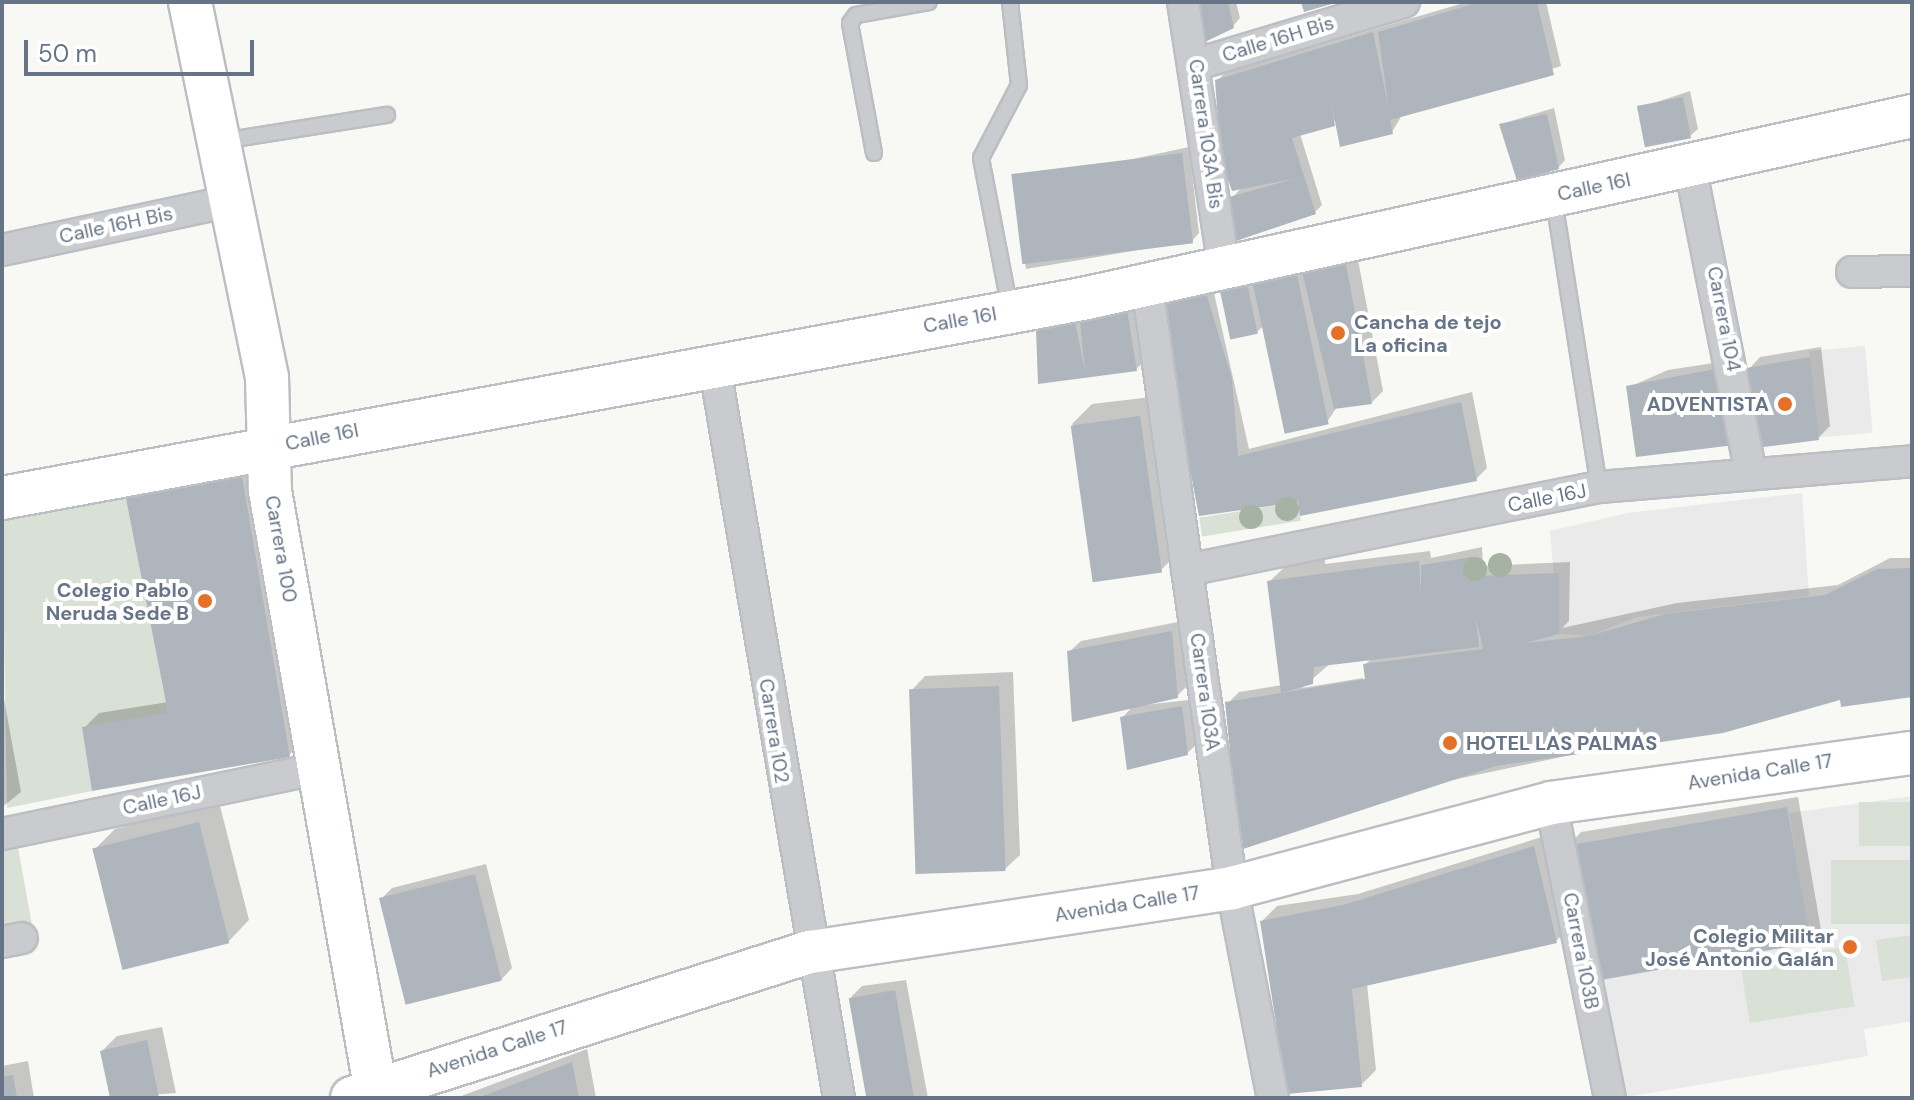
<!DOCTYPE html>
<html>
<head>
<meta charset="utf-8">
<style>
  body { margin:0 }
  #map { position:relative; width:1914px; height:1100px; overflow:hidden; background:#f8f8f5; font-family:"DM Sans",sans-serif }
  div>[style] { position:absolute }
  .built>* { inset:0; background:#e9eae9; transform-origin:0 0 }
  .green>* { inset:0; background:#d9e0d6; transform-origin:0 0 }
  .shadow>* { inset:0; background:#0003 }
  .building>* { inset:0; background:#afb5bc; transform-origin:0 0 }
  .roads { filter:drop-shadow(2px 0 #bbbec3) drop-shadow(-2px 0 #bbbec3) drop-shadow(0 2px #bbbec3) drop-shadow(0 -2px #bbbec3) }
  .lane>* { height:14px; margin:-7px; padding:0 7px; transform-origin:7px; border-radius:7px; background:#c9cbcf }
  .street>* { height:30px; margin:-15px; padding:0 15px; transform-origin:15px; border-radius:15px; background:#c9cbcf }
  .secondary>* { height:42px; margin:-21px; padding:0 21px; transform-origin:21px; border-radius:21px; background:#fff }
  .trees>* { width:24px; height:24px; margin:-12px; border-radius:50%; background:#a6b2a4 }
  .dots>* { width:22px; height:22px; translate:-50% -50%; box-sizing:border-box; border:4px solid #fff; border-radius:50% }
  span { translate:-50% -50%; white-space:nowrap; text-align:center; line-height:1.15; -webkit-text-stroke:8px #fff; paint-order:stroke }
  .street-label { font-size:20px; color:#677487 }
  .poi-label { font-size:20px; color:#677487; font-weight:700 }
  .left { translate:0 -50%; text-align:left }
  .right { translate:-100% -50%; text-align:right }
  .frame { position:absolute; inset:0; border:4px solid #677487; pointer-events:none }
  .scale { position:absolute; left:24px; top:40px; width:230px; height:36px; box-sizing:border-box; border:4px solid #677487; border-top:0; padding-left:10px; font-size:24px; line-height:28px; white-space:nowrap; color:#677487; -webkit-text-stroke:6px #fff; paint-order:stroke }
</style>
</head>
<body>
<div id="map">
  <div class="built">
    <i style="left:1865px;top:346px;width:87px;height:56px;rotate:85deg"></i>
    <i style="clip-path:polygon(1802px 493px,1809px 596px,1637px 617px,1589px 636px,1559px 634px,1550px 531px,1627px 513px)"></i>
    <i style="clip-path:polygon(1912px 796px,1912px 1021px,1864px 1029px,1868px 1056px,1620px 1098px,1600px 980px,1810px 943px,1789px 813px)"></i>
  </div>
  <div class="green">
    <i style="clip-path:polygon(124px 489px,168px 713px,92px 791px,7px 808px,2px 511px)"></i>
    <i style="left:1298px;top:502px;width:19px;height:100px;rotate:81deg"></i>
    <i style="left:1912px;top:802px;width:44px;height:53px;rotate:90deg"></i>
    <i style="clip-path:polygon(17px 842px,33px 931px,2px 937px,2px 844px)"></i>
    <i style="left:1912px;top:860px;width:64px;height:81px;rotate:90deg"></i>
    <i style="clip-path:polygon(1912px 935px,1912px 977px,1882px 981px,1876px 940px)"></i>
    <i style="left:1845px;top:947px;width:60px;height:106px;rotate:81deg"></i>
  </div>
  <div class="shadow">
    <i style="clip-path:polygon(1198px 2px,1236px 2px,1240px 18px,1233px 26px)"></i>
    <i style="clip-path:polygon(1467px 2px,1546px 2px,1561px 66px,1402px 115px,1392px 132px,1337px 120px,1300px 134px,1322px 205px,1315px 212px,1232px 198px,1242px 187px,1217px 81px,1225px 73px)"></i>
    <i style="clip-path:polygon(1690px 91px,1698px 129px,1690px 136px,1639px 108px)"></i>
    <i style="clip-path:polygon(1554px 108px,1565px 160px,1558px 168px,1501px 124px)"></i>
    <i style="clip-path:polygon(1189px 147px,1199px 233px,1192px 241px,1026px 269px,1014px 183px,1021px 176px,1059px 175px)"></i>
    <i style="clip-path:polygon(1355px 244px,1383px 391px,1372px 402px,1337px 407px,1327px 422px,1263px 326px,1257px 332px,1220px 282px)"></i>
    <i style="clip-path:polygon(1211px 280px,1249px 449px,1472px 392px,1487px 468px,1476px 479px,1247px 506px,1159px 300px)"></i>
    <i style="clip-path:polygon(1134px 304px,1144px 362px,1136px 369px,1040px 382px,1038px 330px,1046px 322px,1082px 315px,1083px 320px)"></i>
    <i style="clip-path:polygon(1821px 347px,1830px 426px,1818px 438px,1749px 369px,1760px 357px)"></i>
    <i style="clip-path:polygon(1733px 360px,1750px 435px,1629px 387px,1668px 370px)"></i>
    <i style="clip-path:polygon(1160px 396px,1182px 549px,1161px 570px,1072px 424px,1092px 404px)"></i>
    <i style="clip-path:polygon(255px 456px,304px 740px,289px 755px,84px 728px,99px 713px,168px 702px,126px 490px)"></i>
    <i style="clip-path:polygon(1482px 547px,1483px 566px,1570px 562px,1569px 621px,1562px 628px,1677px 603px,1838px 585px,1890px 558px,1912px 558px,1912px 695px,1841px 698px,1443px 782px,1365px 665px,1372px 658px,1332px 662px,1302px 688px,1363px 678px,1380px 799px,1241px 847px,1228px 703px,1239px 692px,1282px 685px,1269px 582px,1290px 562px,1325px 556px,1325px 564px,1430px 551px,1431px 558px)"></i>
    <i style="clip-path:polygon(1183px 621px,1188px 685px,1177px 696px,1135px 706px,1189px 700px,1195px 746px,1187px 753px,1122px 718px,1133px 706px,1069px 652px,1081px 641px)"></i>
    <i style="clip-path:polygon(1013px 672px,1020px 855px,1005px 869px,911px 691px,925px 676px)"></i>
    <i style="clip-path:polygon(2px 688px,21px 792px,2px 807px)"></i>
    <i style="clip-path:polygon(1798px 797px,1821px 930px,1809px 941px,1570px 844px,1581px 832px)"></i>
    <i style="clip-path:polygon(219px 802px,249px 920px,229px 941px,94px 850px,115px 829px)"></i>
    <i style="clip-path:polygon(1545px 836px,1567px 930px,1556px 941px,1367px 984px,1376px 1070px,1361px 1085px,1262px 921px,1277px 906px,1358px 894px)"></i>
    <i style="clip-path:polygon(486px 864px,512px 968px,501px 980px,381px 899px,392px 888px)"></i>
    <i style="clip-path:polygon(906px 980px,928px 1098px,867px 1098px,851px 997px,862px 986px)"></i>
    <i style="clip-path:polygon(162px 1027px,176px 1093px,112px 1098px,102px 1051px,117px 1036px)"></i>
    <i style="clip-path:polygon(587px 1049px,596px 1098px,456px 1098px)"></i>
    <i style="clip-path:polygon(28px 1061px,34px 1098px,2px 1098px,2px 1066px)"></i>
  </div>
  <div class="building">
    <i style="clip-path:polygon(1195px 2px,1228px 2px,1234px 28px,1205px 42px)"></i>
    <i style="clip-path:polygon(1301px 2px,1334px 2px,1335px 3px,1304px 12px)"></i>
    <i style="clip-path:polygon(1480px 2px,1537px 2px,1554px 75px,1390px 120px,1393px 134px,1340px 147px,1330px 96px,1335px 126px,1292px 138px,1316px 214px,1233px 242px,1229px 197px,1297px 178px,1232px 191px,1221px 160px,1215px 80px,1373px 32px,1389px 110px,1378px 32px)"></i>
    <i style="left:1683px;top:97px;width:42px;height:47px;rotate:79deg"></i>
    <i style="clip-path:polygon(1547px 114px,1559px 169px,1517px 181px,1499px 124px)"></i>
    <i style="left:1182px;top:153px;width:91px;height:172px;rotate:83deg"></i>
    <i style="clip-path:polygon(1344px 254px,1372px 404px,1334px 409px,1300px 262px)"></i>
    <i style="left:1294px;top:261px;width:167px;height:45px;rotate:78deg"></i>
    <i style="left:1245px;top:274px;width:61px;height:28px;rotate:78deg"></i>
    <i style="clip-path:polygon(1204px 286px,1232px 379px,1238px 456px,1461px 402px,1477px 481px,1300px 516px,1298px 502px,1199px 516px,1157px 299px)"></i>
    <i style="clip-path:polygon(1127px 310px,1137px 371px,1038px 384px,1036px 329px,1075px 321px,1085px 372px,1080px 321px)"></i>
    <i style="clip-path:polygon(1810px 357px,1819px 440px,1763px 447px,1747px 368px)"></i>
    <i style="clip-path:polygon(1726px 367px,1743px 444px,1636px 457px,1626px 386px)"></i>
    <i style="left:1140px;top:416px;width:158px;height:70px;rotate:82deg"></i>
    <i style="clip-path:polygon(241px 470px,290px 757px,92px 791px,82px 727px,168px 713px,124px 489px)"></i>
    <i style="clip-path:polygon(evenodd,1472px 557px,1473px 576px,1559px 573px,1559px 634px,1525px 643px,1589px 636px,1665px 614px,1825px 595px,1877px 569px,1912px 568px,1912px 697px,1841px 707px,1840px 700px,1723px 733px,1496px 766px,1240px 850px,1225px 702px,1281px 693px,1267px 581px,1419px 561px,1421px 598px,1421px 565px,1472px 557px,1476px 618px,1483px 649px,1363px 664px,1365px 679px,1281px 693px,1313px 684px,1314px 667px,1479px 647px,1476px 618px)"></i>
    <i style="clip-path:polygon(1172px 631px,1178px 698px,1072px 722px,1067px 651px)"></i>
    <i style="left:999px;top:686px;width:185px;height:90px;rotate:88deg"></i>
    <i style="clip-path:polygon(1182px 706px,1188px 755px,1127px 770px,1120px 717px)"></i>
    <i style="left:1787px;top:807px;width:138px;height:223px;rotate:80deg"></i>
    <i style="left:199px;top:822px;width:125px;height:110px;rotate:76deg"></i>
    <i style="clip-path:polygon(1534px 846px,1557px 943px,1352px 989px,1362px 1087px,1287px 1094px,1260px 921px,1343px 905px)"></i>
    <i style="left:475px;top:874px;width:110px;height:99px;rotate:76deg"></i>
    <i style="left:895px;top:990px;width:110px;height:47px;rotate:80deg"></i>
    <i style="clip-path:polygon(147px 1040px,159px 1098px,110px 1098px,100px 1051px)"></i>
    <i style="clip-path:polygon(572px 1062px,579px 1098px,478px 1098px)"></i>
    <i style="clip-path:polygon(13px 1075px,17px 1098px,2px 1098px,2px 1077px)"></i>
  </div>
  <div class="roads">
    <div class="lane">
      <i style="left:222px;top:141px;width:167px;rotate:-9deg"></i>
      <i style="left:874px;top:153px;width:132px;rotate:-100.5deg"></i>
      <i style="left:850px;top:23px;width:10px;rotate:-53deg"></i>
      <i style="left:856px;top:15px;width:74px;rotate:-10.1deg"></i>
      <i style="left:1554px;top:200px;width:291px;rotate:81.1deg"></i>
      <i style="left:1010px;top:309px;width:154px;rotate:-100.9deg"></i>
      <i style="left:981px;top:158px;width:82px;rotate:-62.5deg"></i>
      <i style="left:1019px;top:85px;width:83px;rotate:-96.2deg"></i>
    </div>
    <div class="street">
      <i style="left:1183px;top:2px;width:268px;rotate:81.2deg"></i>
      <i style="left:1197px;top:64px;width:216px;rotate:-16.7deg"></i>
      <i style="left:1690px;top:166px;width:313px;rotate:78.8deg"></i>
      <i style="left:2px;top:250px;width:234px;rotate:-12.1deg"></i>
      <i style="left:1852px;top:272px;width:60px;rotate:-1deg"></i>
      <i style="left:1147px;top:285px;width:609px;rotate:81.98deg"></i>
      <i style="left:1232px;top:888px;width:214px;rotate:79deg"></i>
      <i style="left:714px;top:363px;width:746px;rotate:80.35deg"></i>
      <i style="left:1187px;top:570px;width:420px;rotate:-11.4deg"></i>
      <i style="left:1599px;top:487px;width:314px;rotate:-4.7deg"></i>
      <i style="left:1551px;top:803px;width:301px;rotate:78.7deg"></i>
      <i style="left:2px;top:834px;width:327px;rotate:-11.7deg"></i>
      <i style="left:2px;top:942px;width:20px;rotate:-11deg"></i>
    </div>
    <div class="secondary">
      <i style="left:190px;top:2px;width:383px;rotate:78.4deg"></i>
      <i style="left:267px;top:377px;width:114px;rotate:88.5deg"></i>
      <i style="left:270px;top:491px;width:616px;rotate:80deg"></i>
      <i style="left:2px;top:498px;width:1103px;rotate:-10.44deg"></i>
      <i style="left:1087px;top:298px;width:845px;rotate:-12.44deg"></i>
      <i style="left:352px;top:1098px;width:481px;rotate:-17.7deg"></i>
      <i style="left:810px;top:952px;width:427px;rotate:-8.6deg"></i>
      <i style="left:1232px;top:888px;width:330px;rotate:-14.9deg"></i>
      <i style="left:1551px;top:803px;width:364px;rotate:-7.9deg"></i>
    </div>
  </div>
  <div class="trees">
    <i style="left:1287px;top:509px"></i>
    <i style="left:1251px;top:517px"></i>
    <i style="left:1500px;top:565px"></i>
    <i style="left:1475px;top:569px"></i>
  </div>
  <div class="dots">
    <i style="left:1338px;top:333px;background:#e57028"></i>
    <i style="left:1785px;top:404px;background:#e57028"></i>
    <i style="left:205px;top:601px;background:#e57028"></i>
    <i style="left:1450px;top:743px;background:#e57028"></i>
    <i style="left:1850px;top:947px;background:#e57028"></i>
  </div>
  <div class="street-label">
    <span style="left:1278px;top:39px;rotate:-17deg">Calle 16H Bis</span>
    <span style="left:1206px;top:134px;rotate:82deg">Carrera 103A Bis</span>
    <span style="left:1594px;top:187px;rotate:-12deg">Calle 16I</span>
    <span style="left:116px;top:225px;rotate:-12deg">Calle 16H Bis</span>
    <span style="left:1724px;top:319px;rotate:79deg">Carrera 104</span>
    <span style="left:960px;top:320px;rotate:-10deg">Calle 16I</span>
    <span style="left:322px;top:437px;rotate:-11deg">Calle 16I</span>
    <span style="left:1547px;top:498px;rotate:-11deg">Calle 16J</span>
    <span style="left:281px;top:549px;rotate:80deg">Carrera 100</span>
    <span style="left:1205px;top:692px;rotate:82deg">Carrera 103A</span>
    <span style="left:774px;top:731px;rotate:81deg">Carrera 102</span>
    <span style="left:1760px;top:772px;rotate:-9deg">Avenida Calle 17</span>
    <span style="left:162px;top:800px;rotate:-12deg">Calle 16J</span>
    <span style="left:1127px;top:904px;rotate:-9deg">Avenida Calle 17</span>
    <span style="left:1581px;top:951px;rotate:79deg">Carrera 103B</span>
    <span style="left:497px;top:1049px;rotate:-18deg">Avenida Calle 17</span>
  </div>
  <div class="poi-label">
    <span class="left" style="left:1354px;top:334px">Cancha de tejo<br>La oficina</span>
    <span class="right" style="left:1769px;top:404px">ADVENTISTA</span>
    <span class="right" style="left:189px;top:602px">Colegio Pablo<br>Neruda Sede B</span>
    <span class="left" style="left:1466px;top:743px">HOTEL LAS PALMAS</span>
    <span class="right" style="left:1834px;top:948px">Colegio Militar<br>José Antonio Galán</span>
  </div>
  <div class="frame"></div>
  <div class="scale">50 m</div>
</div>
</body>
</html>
